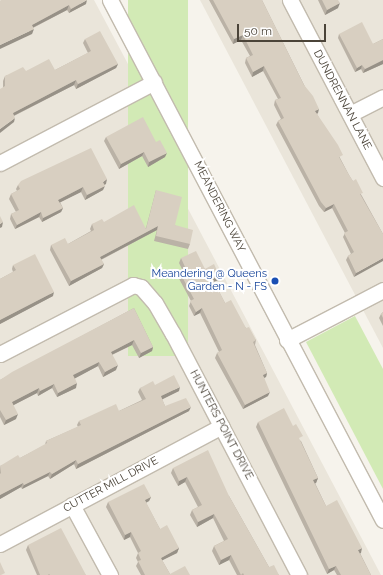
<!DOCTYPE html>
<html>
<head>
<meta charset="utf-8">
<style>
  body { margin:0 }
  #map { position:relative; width:383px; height:575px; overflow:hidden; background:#f6f3ec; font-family:Raleway,sans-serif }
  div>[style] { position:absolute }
  .residential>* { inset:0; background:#eae5da }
  .green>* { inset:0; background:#d2eab5; transform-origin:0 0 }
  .roads { filter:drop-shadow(1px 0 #c2bbae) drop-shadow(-1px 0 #c2bbae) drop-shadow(0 1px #c2bbae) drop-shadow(0 -1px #c2bbae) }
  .minor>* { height:15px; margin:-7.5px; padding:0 7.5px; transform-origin:7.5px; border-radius:7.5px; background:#fff }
  .wall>* { inset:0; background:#bab2a6 }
  .shaded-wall>* { inset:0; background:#979187 }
  .building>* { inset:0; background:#d8cfc1 }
  .dots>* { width:11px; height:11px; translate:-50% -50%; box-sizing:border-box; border:2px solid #fff; border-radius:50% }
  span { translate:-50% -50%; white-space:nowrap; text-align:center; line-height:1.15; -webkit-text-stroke:4px #fff; paint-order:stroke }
  .street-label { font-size:11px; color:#4b4439 }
  .transit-label { font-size:11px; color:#164399 }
  .right { translate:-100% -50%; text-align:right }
  .scale { position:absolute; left:237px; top:24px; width:89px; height:18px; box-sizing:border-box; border:2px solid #4b4439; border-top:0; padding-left:5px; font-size:12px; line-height:14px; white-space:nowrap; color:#4b4439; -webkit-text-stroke:3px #fff; paint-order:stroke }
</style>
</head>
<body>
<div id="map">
  <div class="residential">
    <i style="clip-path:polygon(0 0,94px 0,180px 162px,175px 184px,381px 575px,0 575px)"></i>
    <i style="clip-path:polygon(200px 0,383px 0,383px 348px)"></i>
  </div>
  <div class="green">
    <i style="left:128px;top:0;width:60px;height:356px"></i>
    <i style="clip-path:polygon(355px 316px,383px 369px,383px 489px,306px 342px)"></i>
  </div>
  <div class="roads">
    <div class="minor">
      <i style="left:110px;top:0;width:587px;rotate:62.3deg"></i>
      <i style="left:290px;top:0;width:201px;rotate:62.4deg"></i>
      <i style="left:350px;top:114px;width:37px;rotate:-27deg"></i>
      <i style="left:0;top:163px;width:174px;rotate:-27.7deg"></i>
      <i style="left:287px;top:340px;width:108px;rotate:-27.5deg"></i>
      <i style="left:0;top:354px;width:150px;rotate:-27.4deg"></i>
      <i style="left:133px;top:285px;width:8px;rotate:14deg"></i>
      <i style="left:141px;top:287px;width:21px;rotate:49deg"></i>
      <i style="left:155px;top:303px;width:36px;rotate:60deg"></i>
      <i style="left:173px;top:334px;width:272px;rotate:62.4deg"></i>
      <i style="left:72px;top:505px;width:80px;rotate:61.5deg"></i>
      <i style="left:0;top:544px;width:251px;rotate:-28deg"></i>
    </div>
  </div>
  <div class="wall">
    <i style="clip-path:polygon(209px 0,262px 0,318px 113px,317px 114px,349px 175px,362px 196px,383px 234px,354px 277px,346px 260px,348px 256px,351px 254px,343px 237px,345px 233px,332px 208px,324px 212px,319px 206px,276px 125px,278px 121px,281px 119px,274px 105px,275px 100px,278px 99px,263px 71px,252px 77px,245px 63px,246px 58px,250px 56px,241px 40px,233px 44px)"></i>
    <i style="clip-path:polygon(318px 0,338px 0,338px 8px,325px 15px)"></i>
    <i style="clip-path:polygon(0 1px,86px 4px,69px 13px,67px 10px,33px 28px,32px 34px)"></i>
    <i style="clip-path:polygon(339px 34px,373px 44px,383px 39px,383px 64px,363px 73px,361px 69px,355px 72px,338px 38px)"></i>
    <i style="clip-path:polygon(85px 39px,118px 64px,116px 68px,76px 89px,74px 85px,14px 116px,14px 122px,3px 87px,3px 81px,5px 76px,26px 71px,55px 70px,88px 53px,83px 43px)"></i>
    <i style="clip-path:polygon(106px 137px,156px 142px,165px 157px,148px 167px,142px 156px,119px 169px,104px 141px)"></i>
    <i style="clip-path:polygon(106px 184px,104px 185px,103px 190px,85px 200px,81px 192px,60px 202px,63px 208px,61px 212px,42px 222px,39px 217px,15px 229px,10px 219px,11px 214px,16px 212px,9px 199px,11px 194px,17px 191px,16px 189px,18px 185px)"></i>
    <i style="clip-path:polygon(156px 190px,175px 225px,190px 244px,188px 249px,154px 241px,157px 230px,101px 260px,104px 264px,102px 268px,69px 286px,50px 250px,51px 245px,68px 244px,91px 231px,90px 229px,92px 224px,104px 222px,146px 228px)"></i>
    <i style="clip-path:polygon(181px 258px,219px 275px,218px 280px,214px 282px,225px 303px,256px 340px,255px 345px,267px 373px,266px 377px,264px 378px,268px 396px,243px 409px,215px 358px,217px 353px,219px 352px,200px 313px,194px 316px,189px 306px,191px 301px,177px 275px,179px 271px,182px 269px,179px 263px)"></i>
    <i style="clip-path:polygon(13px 265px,53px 296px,0 324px,0 279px,13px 272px,12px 269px)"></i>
    <i style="clip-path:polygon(134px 308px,153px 347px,152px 351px,139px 358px,132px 345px,112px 355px,116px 370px,103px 377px,98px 366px,75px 378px,76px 388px,57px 397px,52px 388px,38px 396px,37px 393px,13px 405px,16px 419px,4px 425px,0 417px,0 380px)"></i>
    <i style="clip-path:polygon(383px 312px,383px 326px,379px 318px,381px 314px)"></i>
    <i style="clip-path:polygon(155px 385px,179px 391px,162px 399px,165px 406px,189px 411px,76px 469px,74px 464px,50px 479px,48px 476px,22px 489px,21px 487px,0 499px,0 466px,20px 458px,45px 445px,46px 441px,78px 427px,77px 425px,79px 421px,119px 411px,142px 400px,138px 392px,140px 388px)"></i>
    <i style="clip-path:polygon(258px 422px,301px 441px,318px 478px,316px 483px,315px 483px,326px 506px,361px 553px,360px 553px,371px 575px,337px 575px,334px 570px,327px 574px,256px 427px)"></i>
    <i style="clip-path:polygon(173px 468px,229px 496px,269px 567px,279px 575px,237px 575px,229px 560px,219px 565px,212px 551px,214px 546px,224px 541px,213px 518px,197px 527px,190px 515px,192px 510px,198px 507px,185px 482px,178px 486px,171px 473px)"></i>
    <i style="clip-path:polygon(151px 497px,149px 501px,146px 503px,160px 529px,179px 548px,177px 553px,162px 560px,170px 574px,190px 575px,141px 575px,136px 566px,138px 562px,136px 558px,138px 553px,130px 537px,124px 540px,106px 507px,108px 502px)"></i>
    <i style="clip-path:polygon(28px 545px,86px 575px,37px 575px,26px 550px)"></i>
  </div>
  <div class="shaded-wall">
    <i style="clip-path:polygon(87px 0,86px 4px,69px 13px,71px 9px)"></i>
    <i style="clip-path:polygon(340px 3px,338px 8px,325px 15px,327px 10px)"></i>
    <i style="clip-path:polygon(69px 5px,67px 10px,30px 29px,32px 25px)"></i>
    <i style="clip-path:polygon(34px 29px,32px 34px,0 49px,0 45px)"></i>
    <i style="clip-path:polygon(243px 35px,241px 40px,233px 44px,234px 39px)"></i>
    <i style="clip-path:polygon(383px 60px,383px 64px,363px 73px,365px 69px)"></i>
    <i style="clip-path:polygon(118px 64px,116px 68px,76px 89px,78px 84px)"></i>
    <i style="clip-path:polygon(362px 65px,361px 69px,355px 72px,357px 68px)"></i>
    <i style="clip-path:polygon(264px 66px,263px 71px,252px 77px,253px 72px)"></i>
    <i style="clip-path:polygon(76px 80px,74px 85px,11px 117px,13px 113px)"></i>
    <i style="clip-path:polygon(319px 109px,318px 113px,314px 115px,315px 111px)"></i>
    <i style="clip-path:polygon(15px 118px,14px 122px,0 133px,0 129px)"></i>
    <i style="clip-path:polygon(144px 152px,142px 156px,119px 169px,121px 164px)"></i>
    <i style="clip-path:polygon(167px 153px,165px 157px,148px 167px,149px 162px)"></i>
    <i style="clip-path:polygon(107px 179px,106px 184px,101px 186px,103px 182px)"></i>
    <i style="clip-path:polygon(105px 186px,103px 190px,85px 200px,87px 195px)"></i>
    <i style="clip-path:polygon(83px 187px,81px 192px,57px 204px,58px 200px)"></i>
    <i style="clip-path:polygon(334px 204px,332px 208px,324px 212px,326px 208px)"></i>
    <i style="clip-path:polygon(63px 208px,61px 212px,42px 222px,43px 218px)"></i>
    <i style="clip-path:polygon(41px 212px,39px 217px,15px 229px,17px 225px)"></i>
    <i style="clip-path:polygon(3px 222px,2px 227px,0 228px,0 224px)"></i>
    <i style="clip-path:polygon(158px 226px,157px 230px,98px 261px,100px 257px)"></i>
    <i style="clip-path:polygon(383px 258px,383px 261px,354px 277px,356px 273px)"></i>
    <i style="clip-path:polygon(104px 264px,102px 268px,69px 286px,71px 281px)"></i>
    <i style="clip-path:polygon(219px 275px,218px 280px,211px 283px,213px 279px)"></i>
    <i style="clip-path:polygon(54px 292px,53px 296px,0 324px,0 320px)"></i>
    <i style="clip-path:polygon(202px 308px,200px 313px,194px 316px,196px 312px)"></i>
    <i style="clip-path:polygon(134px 340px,132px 345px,109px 356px,111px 352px)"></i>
    <i style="clip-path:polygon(153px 347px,152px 351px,139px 358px,141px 353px)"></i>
    <i style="clip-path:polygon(99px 362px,98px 366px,72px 380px,73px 375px)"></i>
    <i style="clip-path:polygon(118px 365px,116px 370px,103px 377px,105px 372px)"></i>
    <i style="clip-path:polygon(267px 373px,266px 377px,261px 379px,263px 375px)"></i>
    <i style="clip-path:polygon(77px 383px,76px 388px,57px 397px,58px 393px)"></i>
    <i style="clip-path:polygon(54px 384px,52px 388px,38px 396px,40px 391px)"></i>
    <i style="clip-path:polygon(180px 387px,179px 391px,159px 401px,161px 396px)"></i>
    <i style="clip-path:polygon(39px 388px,37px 393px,10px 407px,12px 402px)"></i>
    <i style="clip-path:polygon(270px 392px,268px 396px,243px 409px,245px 405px)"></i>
    <i style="clip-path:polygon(191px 407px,189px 411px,76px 469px,78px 464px)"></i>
    <i style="clip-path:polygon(18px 414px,16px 419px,4px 425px,6px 420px)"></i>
    <i style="clip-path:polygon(76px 460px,74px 464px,50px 479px,52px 474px)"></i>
    <i style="clip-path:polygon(50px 472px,48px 476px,22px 489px,24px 485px)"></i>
    <i style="clip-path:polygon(187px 477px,185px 482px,178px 486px,179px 481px)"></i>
    <i style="clip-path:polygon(318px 478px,316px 483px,312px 485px,313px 480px)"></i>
    <i style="clip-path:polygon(23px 483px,21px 487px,0 499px,0 495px)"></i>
    <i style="clip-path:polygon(151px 497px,149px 501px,143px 504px,145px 500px)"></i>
    <i style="clip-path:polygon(214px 514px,213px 518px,197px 527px,198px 522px)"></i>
    <i style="clip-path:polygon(131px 532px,130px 537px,124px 540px,125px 535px)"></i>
    <i style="clip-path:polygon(179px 548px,177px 553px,159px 562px,161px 558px)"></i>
    <i style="clip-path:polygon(362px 548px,361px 553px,357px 555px,358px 550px)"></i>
    <i style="clip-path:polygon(231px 555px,229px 560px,219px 565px,221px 560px)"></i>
    <i style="clip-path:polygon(336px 566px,334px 570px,327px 574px,329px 569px)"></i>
  </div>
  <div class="building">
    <i style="clip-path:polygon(1px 0,87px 0,71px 9px,69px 5px,32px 25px,34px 29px,0 45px,0 1px)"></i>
    <i style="clip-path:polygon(213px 0,262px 0,304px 85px,313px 96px,319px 109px,315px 111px,338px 145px,343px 155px,339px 157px,349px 175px,353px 181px,356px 179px,363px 193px,360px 194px,383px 234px,383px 258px,356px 273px,348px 256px,354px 252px,344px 233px,348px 231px,334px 204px,326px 208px,321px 202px,278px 121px,284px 118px,275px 100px,281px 98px,264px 66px,253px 72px,246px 58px,253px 55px,243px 35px,234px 39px)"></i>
    <i style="clip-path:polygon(322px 0,338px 0,340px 3px,327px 10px)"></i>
    <i style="clip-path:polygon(362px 22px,373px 44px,383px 39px,383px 60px,365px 69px,362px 65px,357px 68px,339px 34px)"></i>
    <i style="clip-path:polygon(100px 31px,118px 64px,78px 84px,76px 80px,13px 113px,15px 118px,0 129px,0 89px,5px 86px,5px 76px,23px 67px,26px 71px,49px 59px,55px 70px,91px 51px,85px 39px)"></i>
    <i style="clip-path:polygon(143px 117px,156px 142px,160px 140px,167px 153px,149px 162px,144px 152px,121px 164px,106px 137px)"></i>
    <i style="clip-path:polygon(91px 148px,107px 179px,103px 182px,105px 186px,87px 195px,83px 187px,58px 200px,63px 208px,43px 218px,41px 212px,17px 225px,11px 214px,19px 210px,11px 194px,20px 189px,18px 185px,21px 181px)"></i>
    <i style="clip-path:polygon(156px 190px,182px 197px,175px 225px,193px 230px,190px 244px,156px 236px,158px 226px,100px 257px,104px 264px,71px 281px,51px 245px,65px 238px,68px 244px,94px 230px,92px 224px,102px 219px,104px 222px,134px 205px,146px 229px)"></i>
    <i style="clip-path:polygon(0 216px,3px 222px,0 224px)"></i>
    <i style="clip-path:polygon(196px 251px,205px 269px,214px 264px,219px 275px,213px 279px,225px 303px,231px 300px,246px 328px,249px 327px,256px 340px,253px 342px,267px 373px,263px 375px,270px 392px,245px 405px,217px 353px,222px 350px,202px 308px,196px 312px,190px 301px,194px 299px,179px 271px,185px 267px,181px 258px)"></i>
    <i style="clip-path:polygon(35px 254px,54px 292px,0 320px,0 279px,16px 270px,13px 265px)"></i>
    <i style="clip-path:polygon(134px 308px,153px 347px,141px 353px,134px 340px,111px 352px,118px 365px,105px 372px,99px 362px,73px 375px,77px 383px,58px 393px,54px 384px,40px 391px,39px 388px,12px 402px,18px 414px,6px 420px,0 410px,0 380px,12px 372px)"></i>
    <i style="clip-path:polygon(383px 312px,383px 318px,381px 314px)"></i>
    <i style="clip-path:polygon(174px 375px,180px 387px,161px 396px,165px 406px,186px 398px,191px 407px,78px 464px,76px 460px,52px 474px,50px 472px,24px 485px,23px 483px,0 495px,0 474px,1px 473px,0 466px,18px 455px,20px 458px,47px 443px,46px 441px,81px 425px,79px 421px,116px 404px,119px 411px,146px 399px,140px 388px,153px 381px,155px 385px)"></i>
    <i style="clip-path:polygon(284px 408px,293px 426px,296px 424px,303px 436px,299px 438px,318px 478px,313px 480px,326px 506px,337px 500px,362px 548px,358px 550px,371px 575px,341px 575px,336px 566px,329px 569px,258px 422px)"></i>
    <i style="clip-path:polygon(208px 450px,229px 496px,269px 567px,274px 565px,279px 575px,244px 575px,243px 573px,241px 575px,231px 555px,221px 560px,214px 546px,228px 539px,214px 514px,198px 522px,192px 510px,202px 505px,187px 477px,179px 481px,173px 468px)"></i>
    <i style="clip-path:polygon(144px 484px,151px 497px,145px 500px,160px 529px,167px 525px,179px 548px,161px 558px,170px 574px,185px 566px,190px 575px,145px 575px,138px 561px,141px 560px,138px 553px,141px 551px,131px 532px,125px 535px,108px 502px)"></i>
    <i style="clip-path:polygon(61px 528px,86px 575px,50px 575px,49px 574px,48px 575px,40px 575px,28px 545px)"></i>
    <i style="clip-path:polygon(0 562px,5px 573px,1px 575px,0 575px)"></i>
  </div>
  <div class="dots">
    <i style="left:275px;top:281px;background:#1a4fb4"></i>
  </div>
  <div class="street-label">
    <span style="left:342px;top:100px;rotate:62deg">DUNDRENNAN LANE</span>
    <span style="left:219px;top:207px;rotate:63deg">MEANDERING WAY</span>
    <span style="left:221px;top:425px;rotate:62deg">HUNTERS POINT DRIVE</span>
    <span style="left:111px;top:485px;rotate:-28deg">CUTTER MILL DRIVE</span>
  </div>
  <div class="transit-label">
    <span class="right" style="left:267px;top:281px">Meandering @ Queens<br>Garden - N - FS</span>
  </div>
  <div class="scale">50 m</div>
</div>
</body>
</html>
